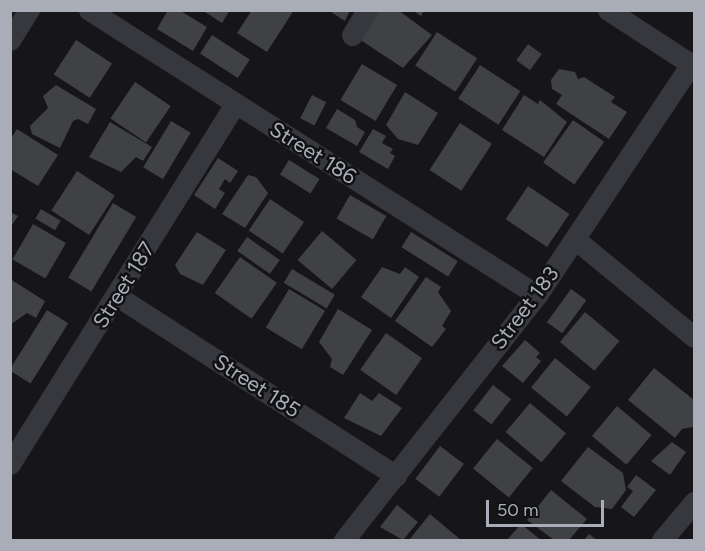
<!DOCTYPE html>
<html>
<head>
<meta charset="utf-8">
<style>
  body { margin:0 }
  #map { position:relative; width:705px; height:551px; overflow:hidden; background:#161618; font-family:Figtree,sans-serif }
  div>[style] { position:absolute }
  .building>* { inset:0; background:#404145; transform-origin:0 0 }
  .minor>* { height:21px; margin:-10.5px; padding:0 10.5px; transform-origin:10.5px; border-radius:10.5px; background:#37383d }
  span { translate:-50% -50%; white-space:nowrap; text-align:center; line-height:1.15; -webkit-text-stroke:5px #111113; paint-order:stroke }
  .street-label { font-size:21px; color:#a8adb8 }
  .frame { position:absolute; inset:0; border:12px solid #a8adb8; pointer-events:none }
  .scale { position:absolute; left:486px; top:500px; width:118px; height:27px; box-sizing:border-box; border:3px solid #a8adb8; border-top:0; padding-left:8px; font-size:18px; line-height:21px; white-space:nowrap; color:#a8adb8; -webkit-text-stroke:4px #111113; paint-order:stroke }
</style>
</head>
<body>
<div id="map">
  <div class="building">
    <i style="clip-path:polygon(168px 10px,179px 10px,207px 27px,193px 51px,157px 29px)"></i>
    <i style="clip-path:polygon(202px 10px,230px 10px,222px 23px)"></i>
    <i style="clip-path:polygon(252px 10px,294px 10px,267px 52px,237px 33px)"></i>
    <i style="clip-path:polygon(328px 10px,350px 10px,345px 21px)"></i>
    <i style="clip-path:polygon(376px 10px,398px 10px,432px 35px,403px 68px,359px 39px)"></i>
    <i style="clip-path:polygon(412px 10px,424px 10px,421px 16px)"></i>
    <i style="left:437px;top:32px;width:48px;height:40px;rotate:33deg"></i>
    <i style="left:212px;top:35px;width:45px;height:22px;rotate:33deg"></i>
    <i style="left:76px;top:40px;width:43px;height:41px;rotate:33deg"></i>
    <i style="left:528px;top:44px;width:17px;height:20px;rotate:36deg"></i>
    <i style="left:362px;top:64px;width:41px;height:42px;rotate:31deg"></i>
    <i style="left:480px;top:65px;width:48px;height:40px;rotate:33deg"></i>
    <i style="clip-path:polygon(559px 69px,575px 72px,578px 79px,584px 77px,615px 97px,611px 102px,627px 112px,609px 139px,556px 104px,562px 95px,552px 89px,551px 80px)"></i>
    <i style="left:135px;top:82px;width:43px;height:44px;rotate:34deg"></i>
    <i style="clip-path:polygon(56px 85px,96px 109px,88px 124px,78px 119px,73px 121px,60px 148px,32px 134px,30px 126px,48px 108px,43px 96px)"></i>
    <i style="clip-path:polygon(405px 92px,438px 113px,418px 145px,398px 139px,386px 125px)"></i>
    <i style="left:312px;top:95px;width:16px;height:26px;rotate:27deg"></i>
    <i style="clip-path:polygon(524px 95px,538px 104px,540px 100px,567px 122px,544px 157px,502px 130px)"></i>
    <i style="clip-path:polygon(337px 109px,355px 120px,357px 127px,365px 132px,357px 146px,326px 128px)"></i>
    <i style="left:573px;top:120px;width:38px;height:52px;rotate:35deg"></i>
    <i style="left:171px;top:121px;width:23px;height:54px;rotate:31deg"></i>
    <i style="clip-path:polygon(110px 122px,152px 147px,143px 161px,136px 157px,121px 172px,89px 157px)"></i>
    <i style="left:460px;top:123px;width:38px;height:56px;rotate:33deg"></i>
    <i style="clip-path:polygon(17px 129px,58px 155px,38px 186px,10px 169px,10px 140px)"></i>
    <i style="clip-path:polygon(373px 129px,386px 136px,382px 143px,393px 149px,390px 153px,395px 156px,388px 169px,359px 152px)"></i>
    <i style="clip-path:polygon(218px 158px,238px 171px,230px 183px,225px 179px,219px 189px,225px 193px,215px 209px,194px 195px)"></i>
    <i style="left:289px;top:160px;width:36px;height:17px;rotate:32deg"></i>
    <i style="left:77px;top:171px;width:45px;height:47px;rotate:33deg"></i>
    <i style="clip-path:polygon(248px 175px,256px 177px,268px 193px,245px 228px,222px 214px)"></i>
    <i style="left:528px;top:186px;width:50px;height:40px;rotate:34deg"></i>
    <i style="left:350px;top:195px;width:42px;height:27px;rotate:30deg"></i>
    <i style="left:270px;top:199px;width:41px;height:38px;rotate:34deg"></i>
    <i style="left:113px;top:203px;width:27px;height:87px;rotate:31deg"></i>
    <i style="left:41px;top:209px;width:23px;height:11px;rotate:31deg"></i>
    <i style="clip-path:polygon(10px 212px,18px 216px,10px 228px)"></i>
    <i style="left:33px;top:224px;width:38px;height:41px;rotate:30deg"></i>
    <i style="left:322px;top:231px;width:45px;height:38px;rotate:40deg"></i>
    <i style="clip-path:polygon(197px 232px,226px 250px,203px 285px,180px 274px,175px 265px)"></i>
    <i style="left:411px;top:232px;width:55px;height:18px;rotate:32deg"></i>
    <i style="left:247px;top:237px;width:40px;height:17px;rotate:35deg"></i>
    <i style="left:240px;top:257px;width:45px;height:44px;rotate:35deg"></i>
    <i style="clip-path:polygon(382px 267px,400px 274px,405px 267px,419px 277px,391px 318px,361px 297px)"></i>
    <i style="left:292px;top:269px;width:50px;height:16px;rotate:31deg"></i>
    <i style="clip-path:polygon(426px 277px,441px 287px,438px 292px,451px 311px,442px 326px,446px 329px,432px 347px,395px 321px)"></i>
    <i style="clip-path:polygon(10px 279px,45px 301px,36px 318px,27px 313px,10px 325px)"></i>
    <i style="left:289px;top:289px;width:42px;height:45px;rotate:31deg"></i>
    <i style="left:571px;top:289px;width:19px;height:41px;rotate:36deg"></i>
    <i style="clip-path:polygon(338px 309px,372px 330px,343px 375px,330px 367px,332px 359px,319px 342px)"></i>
    <i style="left:47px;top:310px;width:25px;height:71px;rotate:32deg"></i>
    <i style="left:585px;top:312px;width:45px;height:39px;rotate:40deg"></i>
    <i style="left:386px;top:333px;width:44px;height:45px;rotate:35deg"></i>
    <i style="clip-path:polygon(525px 340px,540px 353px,536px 357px,541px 361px,523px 383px,502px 366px)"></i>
    <i style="left:555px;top:358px;width:46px;height:38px;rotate:39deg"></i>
    <i style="clip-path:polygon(654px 368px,694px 400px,693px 427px,682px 429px,675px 438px,628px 400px)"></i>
    <i style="left:493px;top:385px;width:23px;height:32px;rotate:38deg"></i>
    <i style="clip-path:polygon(360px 393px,372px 401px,379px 393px,402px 408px,381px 436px,344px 418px)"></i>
    <i style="left:530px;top:403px;width:47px;height:38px;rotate:40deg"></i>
    <i style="left:617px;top:406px;width:45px;height:39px;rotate:40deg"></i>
    <i style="left:497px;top:439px;width:46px;height:38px;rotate:39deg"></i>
    <i style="clip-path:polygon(672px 442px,686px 452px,670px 475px,651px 461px)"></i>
    <i style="left:440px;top:446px;width:30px;height:41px;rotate:37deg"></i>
    <i style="clip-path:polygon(588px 447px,623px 473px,626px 490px,612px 509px,595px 507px,561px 481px)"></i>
    <i style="clip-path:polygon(636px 475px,656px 490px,634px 517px,621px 507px,633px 491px,627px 487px)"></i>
    <i style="clip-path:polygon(551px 490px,587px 519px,569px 540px,554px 540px,527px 520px)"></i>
    <i style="clip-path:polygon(397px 505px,418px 522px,403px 540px,380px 527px)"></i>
    <i style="clip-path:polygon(430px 514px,461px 540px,409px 540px)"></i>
    <i style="clip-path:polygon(521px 524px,541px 540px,507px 540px)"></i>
    <i style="clip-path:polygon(589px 534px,597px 540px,584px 540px)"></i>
  </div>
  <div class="minor">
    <i style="left:89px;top:10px;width:531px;rotate:32.46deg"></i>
    <i style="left:608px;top:10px;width:103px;rotate:33.1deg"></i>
    <i style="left:352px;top:35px;width:29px;rotate:-59deg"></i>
    <i style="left:10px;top:40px;width:36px;rotate:-58deg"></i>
    <i style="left:575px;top:239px;width:154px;rotate:39.5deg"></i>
    <i style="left:117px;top:296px;width:332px;rotate:32.8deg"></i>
    <i style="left:10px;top:464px;width:425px;rotate:-58deg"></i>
    <i style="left:344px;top:540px;width:312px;rotate:-51.8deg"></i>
    <i style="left:537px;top:295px;width:278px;rotate:-56.3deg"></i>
    <i style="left:662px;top:540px;width:50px;rotate:-49.9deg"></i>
  </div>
  <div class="street-label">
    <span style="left:313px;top:153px;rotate:32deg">Street 186</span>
    <span style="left:124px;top:285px;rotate:-58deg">Street 187</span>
    <span style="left:525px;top:308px;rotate:-53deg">Street 183</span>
    <span style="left:257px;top:386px;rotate:33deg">Street 185</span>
  </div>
  <div class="frame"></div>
  <div class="scale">50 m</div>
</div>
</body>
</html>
